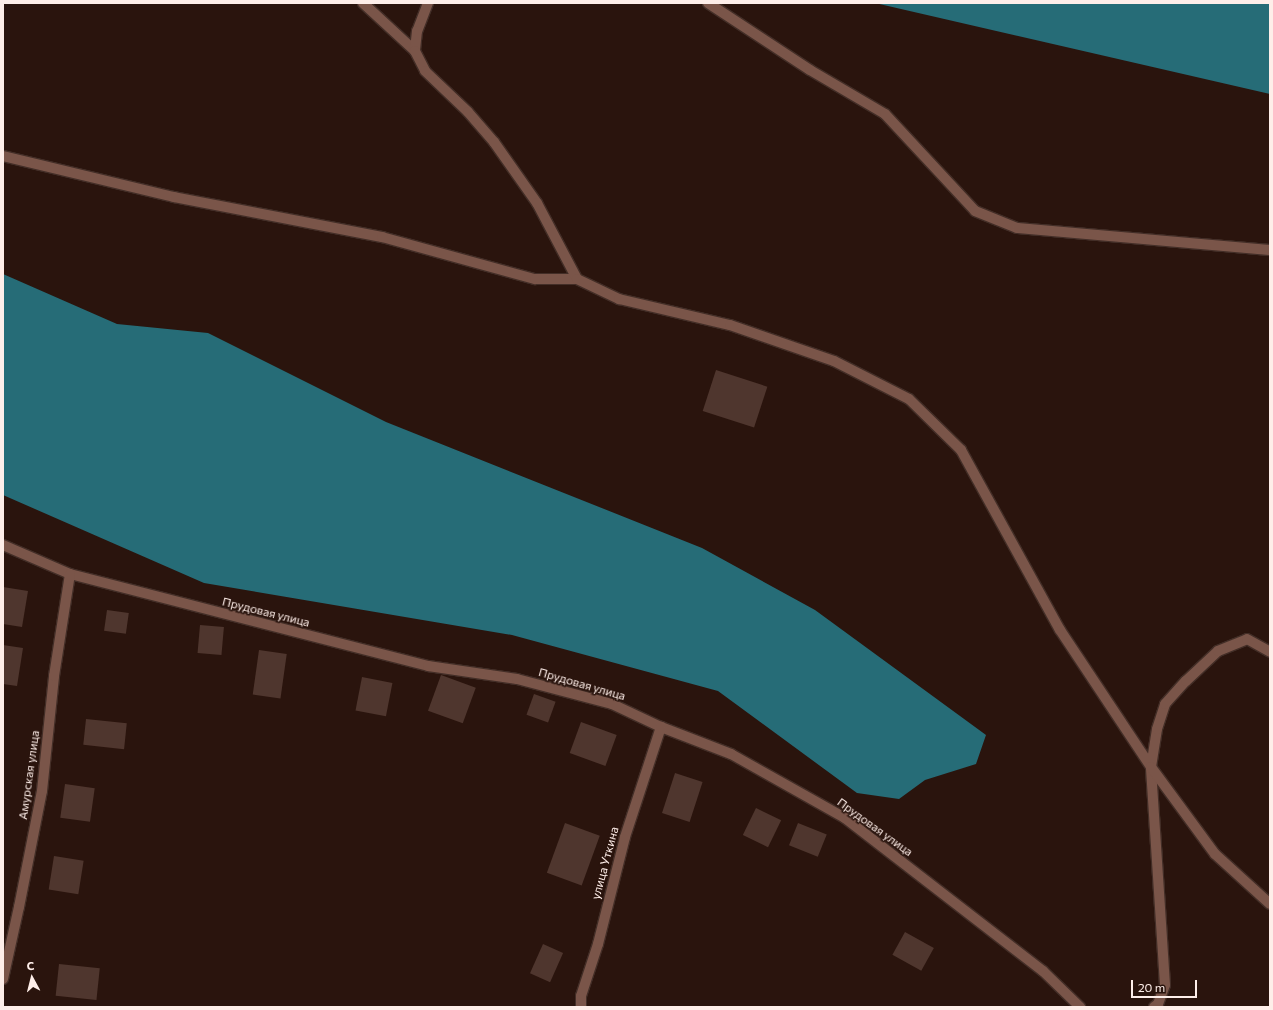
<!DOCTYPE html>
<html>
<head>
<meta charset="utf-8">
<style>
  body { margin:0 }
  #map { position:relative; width:1273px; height:1010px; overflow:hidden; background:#2a140d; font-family:Commissioner,sans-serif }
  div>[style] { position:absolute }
  .water>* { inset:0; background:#266c77 }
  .building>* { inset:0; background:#4f362e; transform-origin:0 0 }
  .roads { filter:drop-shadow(1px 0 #432e27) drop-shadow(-1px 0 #432e27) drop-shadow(0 1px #432e27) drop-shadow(0 -1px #432e27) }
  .lane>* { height:10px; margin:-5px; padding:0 5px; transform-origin:5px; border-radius:5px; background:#7a5549 }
  .street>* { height:10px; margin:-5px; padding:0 5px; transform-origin:5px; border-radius:5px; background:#7a5549 }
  span { translate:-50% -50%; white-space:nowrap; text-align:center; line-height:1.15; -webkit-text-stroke:3px #2a140d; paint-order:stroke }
  .street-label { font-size:12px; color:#feeee9 }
  .frame { position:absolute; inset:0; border:4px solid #feeee9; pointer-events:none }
  .north { position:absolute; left:12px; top:958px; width:40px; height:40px; -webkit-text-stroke:3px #2a140d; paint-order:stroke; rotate:353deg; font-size:11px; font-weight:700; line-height:16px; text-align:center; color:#feeee9 }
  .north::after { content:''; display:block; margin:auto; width:14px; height:18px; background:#feeee9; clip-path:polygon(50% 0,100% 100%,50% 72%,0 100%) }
  .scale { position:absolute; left:1131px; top:980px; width:66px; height:18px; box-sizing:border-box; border:2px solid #feeee9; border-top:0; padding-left:5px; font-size:12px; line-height:14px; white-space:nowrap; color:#feeee9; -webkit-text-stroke:3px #2a140d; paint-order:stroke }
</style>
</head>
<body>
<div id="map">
  <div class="water">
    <i style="clip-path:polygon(875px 3px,1270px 3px,1270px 94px)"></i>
    <i style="clip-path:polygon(3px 274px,117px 324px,208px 333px,386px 422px,702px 548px,815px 610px,986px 735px,976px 764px,925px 780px,899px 799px,857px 793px,718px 691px,512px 635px,204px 583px,3px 495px)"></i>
  </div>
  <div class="building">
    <i style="left:716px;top:370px;width:54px;height:43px;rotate:18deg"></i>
    <i style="clip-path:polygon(3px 587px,28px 591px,22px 627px,3px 624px)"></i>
    <i style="left:107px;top:610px;width:22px;height:21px;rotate:8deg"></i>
    <i style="left:200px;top:625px;width:24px;height:28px;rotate:5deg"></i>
    <i style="clip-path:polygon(3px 645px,23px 648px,17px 686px,3px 684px)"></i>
    <i style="left:259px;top:650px;width:28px;height:45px;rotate:8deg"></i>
    <i style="left:441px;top:675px;width:37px;height:38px;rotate:20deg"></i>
    <i style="left:362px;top:677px;width:31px;height:34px;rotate:11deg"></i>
    <i style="left:534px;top:694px;width:23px;height:22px;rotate:20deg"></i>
    <i style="left:86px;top:719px;width:41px;height:26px;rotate:6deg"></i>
    <i style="left:581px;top:722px;width:38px;height:33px;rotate:20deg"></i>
    <i style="left:675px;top:773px;width:29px;height:42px;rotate:18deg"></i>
    <i style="left:65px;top:784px;width:30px;height:34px;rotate:8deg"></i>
    <i style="left:756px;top:808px;width:28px;height:30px;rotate:26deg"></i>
    <i style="left:565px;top:823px;width:37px;height:53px;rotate:20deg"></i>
    <i style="left:798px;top:823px;width:31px;height:24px;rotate:22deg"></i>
    <i style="left:54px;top:856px;width:30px;height:34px;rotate:9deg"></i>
    <i style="left:905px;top:932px;width:33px;height:26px;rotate:29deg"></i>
    <i style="left:543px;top:944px;width:22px;height:32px;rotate:24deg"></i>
    <i style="left:59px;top:964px;width:41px;height:32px;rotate:6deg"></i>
  </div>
  <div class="roads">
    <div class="lane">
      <i style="left:363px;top:3px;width:71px;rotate:42.7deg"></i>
      <i style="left:708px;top:3px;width:122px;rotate:33.3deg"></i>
      <i style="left:810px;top:70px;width:87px;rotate:30.4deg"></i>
      <i style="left:885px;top:114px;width:132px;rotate:47.1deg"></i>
      <i style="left:975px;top:211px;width:45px;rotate:22deg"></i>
      <i style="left:1017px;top:228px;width:254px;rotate:5deg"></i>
      <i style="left:3px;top:156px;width:176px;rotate:13.5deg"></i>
      <i style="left:174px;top:197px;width:212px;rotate:10.9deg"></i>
      <i style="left:382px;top:237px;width:159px;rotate:15.4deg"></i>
      <i style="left:535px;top:279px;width:42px"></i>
      <i style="left:3px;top:545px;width:73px;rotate:23.4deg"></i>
      <i style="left:70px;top:574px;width:370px;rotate:14.4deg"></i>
      <i style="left:428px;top:666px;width:90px;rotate:8.3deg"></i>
      <i style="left:517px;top:679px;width:98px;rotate:14.7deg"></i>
      <i style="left:612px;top:704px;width:54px;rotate:25.1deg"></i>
      <i style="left:661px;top:727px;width:75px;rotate:21.1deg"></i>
      <i style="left:731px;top:754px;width:131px;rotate:29.3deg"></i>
      <i style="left:845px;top:818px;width:250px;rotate:37.7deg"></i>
      <i style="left:1043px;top:971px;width:52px;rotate:44.2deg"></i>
      <i style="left:1154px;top:1007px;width:5px;rotate:-37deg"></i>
      <i style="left:1158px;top:1004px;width:20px;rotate:-70deg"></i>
      <i style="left:1165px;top:985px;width:218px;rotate:-93.7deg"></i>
      <i style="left:1151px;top:767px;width:38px;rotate:-81deg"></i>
      <i style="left:1157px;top:729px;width:26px;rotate:-72deg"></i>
      <i style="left:1165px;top:704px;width:31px;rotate:-48deg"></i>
      <i style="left:1186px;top:681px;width:44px;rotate:-43.2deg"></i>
      <i style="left:1218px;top:651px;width:31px;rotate:-22deg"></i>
      <i style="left:1247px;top:639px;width:26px;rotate:29deg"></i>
    </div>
    <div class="street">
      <i style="left:428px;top:3px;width:30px;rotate:111deg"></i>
      <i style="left:417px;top:31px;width:20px;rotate:96deg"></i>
      <i style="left:415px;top:51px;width:22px;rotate:63deg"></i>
      <i style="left:425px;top:71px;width:59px;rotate:43.6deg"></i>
      <i style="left:468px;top:112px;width:40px;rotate:49deg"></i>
      <i style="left:494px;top:142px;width:75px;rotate:54.8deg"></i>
      <i style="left:537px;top:203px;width:86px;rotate:62.2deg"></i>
      <i style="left:577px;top:279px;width:47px;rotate:25.5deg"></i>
      <i style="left:619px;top:299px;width:114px;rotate:13.2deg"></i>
      <i style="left:730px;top:325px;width:110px;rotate:19.1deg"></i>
      <i style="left:834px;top:361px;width:84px;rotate:26.9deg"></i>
      <i style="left:909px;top:399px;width:73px;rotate:44.4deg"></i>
      <i style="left:961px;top:450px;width:205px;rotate:61.2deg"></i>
      <i style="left:1060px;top:630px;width:164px;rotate:56.4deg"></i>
      <i style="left:1151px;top:767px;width:108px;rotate:53.7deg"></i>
      <i style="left:1215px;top:854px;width:74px;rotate:42.3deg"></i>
      <i style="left:3px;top:979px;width:74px;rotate:-77.5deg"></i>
      <i style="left:19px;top:907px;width:118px;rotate:-78.8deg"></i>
      <i style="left:42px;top:791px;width:116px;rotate:-84deg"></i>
      <i style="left:54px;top:676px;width:103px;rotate:-81.1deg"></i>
      <i style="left:581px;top:1007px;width:11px;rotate:-90deg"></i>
      <i style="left:581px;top:996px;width:55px;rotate:-71.9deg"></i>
      <i style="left:598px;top:944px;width:110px;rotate:-75.8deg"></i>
      <i style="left:625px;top:837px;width:116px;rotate:-71.9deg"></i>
    </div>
  </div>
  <div class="street-label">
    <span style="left:266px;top:612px;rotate:14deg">Прудовая улица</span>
    <span style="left:582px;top:684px;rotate:16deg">Прудовая улица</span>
    <span style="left:29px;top:775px;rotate:-82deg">Амурская улица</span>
    <span style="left:875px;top:827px;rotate:36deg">Прудовая улица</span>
    <span style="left:605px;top:863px;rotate:-75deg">улица Уткина</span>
  </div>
  <div class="frame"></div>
  <div class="north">С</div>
  <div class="scale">20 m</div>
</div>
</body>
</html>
